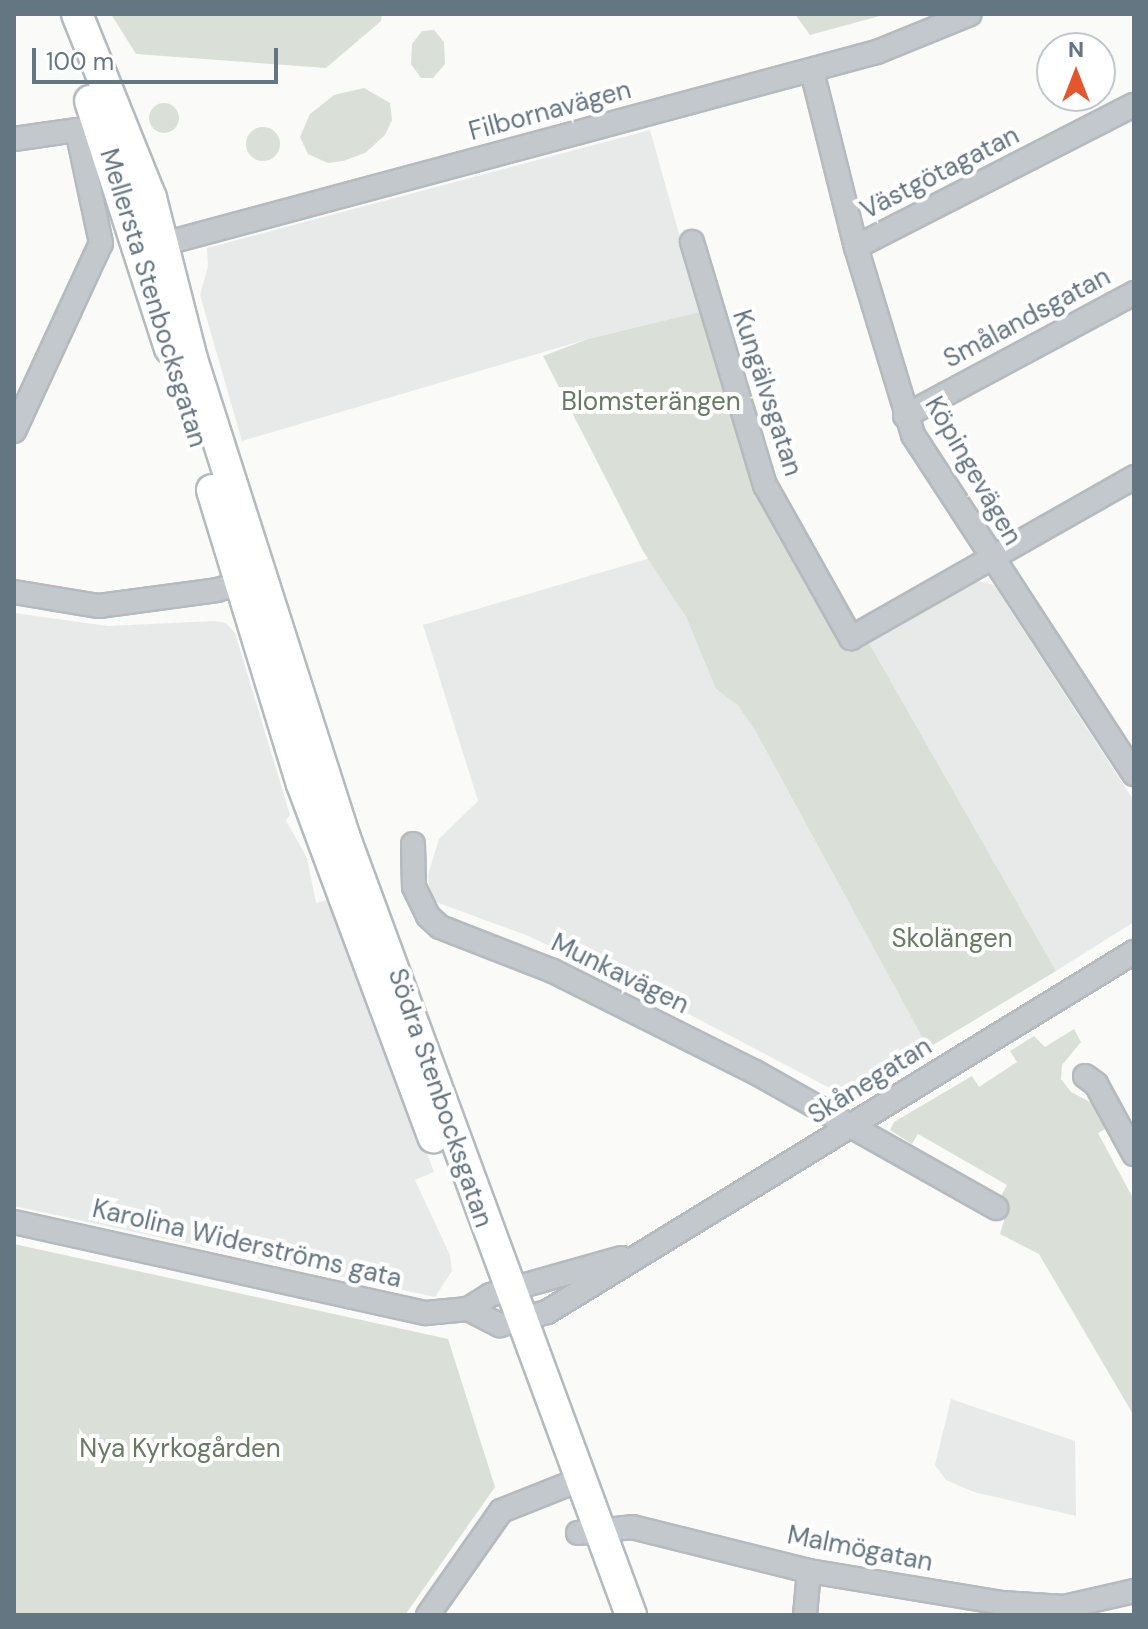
<!DOCTYPE html>
<html>
<head>
<meta charset="utf-8">
<style>
  body { margin:0 }
  #map { position:relative; width:1148px; height:1629px; overflow:hidden; background:#fafaf8; font-family:"DM Sans",sans-serif }
  div>[style] { position:absolute }
  .built>* { inset:0; background:#e8e9e9 }
  .green>* { inset:0; background:#dadfd7 }
  .round { border-radius:50% }
  .roads { filter:drop-shadow(2px 0 #b5babe) drop-shadow(-2px 0 #b5babe) drop-shadow(0 2px #b5babe) drop-shadow(0 -2px #b5babe) }
  .minor>* { height:22px; margin:-11px; padding:0 11px; transform-origin:11px; border-radius:11px; background:#c3c8cc }
  .major>* { height:30px; margin:-15px; padding:0 15px; transform-origin:15px; border-radius:15px; background:#fff }
  span { translate:-50% -50%; white-space:nowrap; text-align:center; line-height:1.15; -webkit-text-stroke:8px #fff; paint-order:stroke }
  .street-label { font-size:26px; color:#657683 }
  .park-label { font-size:26px; color:#687a64 }
  .frame { position:absolute; inset:0; border:16px solid #657683; pointer-events:none }
  .north { position:absolute; left:1036px; top:32px; width:80px; height:80px; box-sizing:border-box; background:#fff; border:2px solid #c1c8cd; border-radius:50%; rotate:0deg; font-size:22px; font-weight:700; line-height:32px; text-align:center; color:#657683 }
  .north::after { content:''; display:block; margin:auto; width:28px; height:36px; background:#e4572e; clip-path:polygon(50% 0,100% 100%,50% 72%,0 100%) }
  .scale { position:absolute; left:32px; top:48px; width:246px; height:36px; box-sizing:border-box; border:4px solid #657683; border-top:0; padding-left:10px; font-size:24px; line-height:28px; white-space:nowrap; color:#657683; -webkit-text-stroke:6px #fff; paint-order:stroke }
</style>
</head>
<body>
<div id="map">
  <div class="built">
    <i style="clip-path:polygon(650px 130px,701px 312px,588px 339px,242px 441px,200px 295px,208px 266px,207px 248px)"></i>
    <i style="clip-path:polygon(650px 558px,686px 617px,716px 689px,738px 704px,756px 732px,928px 1048px,859px 1095px,841px 1094px,643px 990px,526px 935px,436px 902px,430px 892px,428px 875px,439px 839px,478px 801px,423px 625px)"></i>
    <i style="clip-path:polygon(978px 581px,994px 585px,1134px 801px,1134px 922px,1056px 971px,869px 643px)"></i>
    <i style="clip-path:polygon(14px 613px,108px 626px,214px 621px,226px 623px,235px 633px,290px 815px,286px 820px,307px 858px,316px 903px,334px 898px,434px 1172px,415px 1180px,450px 1255px,452px 1271px,435px 1297px,14px 1206px)"></i>
    <i style="clip-path:polygon(951px 1399px,1075px 1441px,1076px 1516px,974px 1492px,946px 1480px,935px 1465px)"></i>
  </div>
  <div class="green">
    <i style="clip-path:polygon(111px 14px,382px 14px,381px 21px,326px 68px,136px 54px)"></i>
    <i style="clip-path:polygon(795px 14px,887px 14px,810px 35px)"></i>
    <i style="clip-path:polygon(434px 30px,444px 42px,445px 64px,433px 78px,421px 78px,411px 64px,412px 44px,422px 31px)"></i>
    <i style="clip-path:polygon(364px 88px,390px 103px,392px 120px,385px 135px,365px 153px,343px 161px,328px 163px,308px 154px,300px 137px,310px 114px,334px 95px)"></i>
    <i class="round" style="left:149px;top:103px;width:30px;height:30px"></i>
    <i class="round" style="left:246px;top:127px;width:34px;height:34px"></i>
    <i style="clip-path:polygon(704px 311px,756px 488px,848px 652px,869px 643px,1056px 971px,928px 1048px,756px 732px,738px 705px,716px 689px,686px 617px,643px 551px,543px 356px,588px 339px)"></i>
    <i style="clip-path:polygon(1074px 1029px,1081px 1042px,1062px 1065px,1061px 1079px,1071px 1092px,1096px 1105px,1109px 1127px,1098px 1133px,1134px 1200px,1134px 1416px,1039px 1254px,1000px 1234px,1006px 1214px,1001px 1196px,1007px 1185px,918px 1134px,912px 1144px,890px 1130px,894px 1122px,972px 1076px,979px 1087px,1017px 1062px,1010px 1051px,1034px 1036px,1045px 1047px)"></i>
    <i style="clip-path:polygon(14px 1244px,448px 1339px,495px 1487px,405px 1615px,14px 1615px)"></i>
  </div>
  <div class="roads">
    <div class="minor">
      <i style="left:812px;top:71px;width:181px;rotate:76deg"></i>
      <i style="left:856px;top:247px;width:196px;rotate:73.1deg"></i>
      <i style="left:913px;top:435px;width:405px;rotate:56.9deg"></i>
      <i style="left:14px;top:139px;width:64px;rotate:-8.1deg"></i>
      <i style="left:77px;top:130px;width:116px;rotate:78deg"></i>
      <i style="left:101px;top:243px;width:207px;rotate:114.8deg"></i>
      <i style="left:692px;top:242px;width:254px;rotate:73.3deg"></i>
      <i style="left:765px;top:485px;width:176px;rotate:60.7deg"></i>
      <i style="left:851px;top:638px;width:326px;rotate:-29.6deg"></i>
      <i style="left:856px;top:247px;width:312px;rotate:-27.1deg"></i>
      <i style="left:148px;top:248px;width:755px;rotate:-15.05deg"></i>
      <i style="left:877px;top:52px;width:100px;rotate:-22.2deg"></i>
      <i style="left:905px;top:416px;width:260px;rotate:-28.2deg"></i>
      <i style="left:14px;top:592px;width:86px;rotate:9.4deg"></i>
      <i style="left:99px;top:606px;width:119px;rotate:-7.7deg"></i>
      <i style="left:217px;top:590px;width:36px;rotate:-16deg"></i>
      <i style="left:413px;top:844px;width:43px;rotate:88.7deg"></i>
      <i style="left:414px;top:887px;width:32px;rotate:64deg"></i>
      <i style="left:428px;top:916px;width:16px;rotate:43deg"></i>
      <i style="left:440px;top:927px;width:121px;rotate:21.3deg"></i>
      <i style="left:553px;top:971px;width:226px;rotate:26.6deg"></i>
      <i style="left:755px;top:1072px;width:277px;rotate:29.4deg"></i>
      <i style="left:1085px;top:1076px;width:14px;rotate:36deg"></i>
      <i style="left:1096px;top:1084px;width:80px;rotate:61.5deg"></i>
      <i style="left:14px;top:1222px;width:422px;rotate:12.5deg"></i>
      <i style="left:426px;top:1313px;width:42px;rotate:-5.4deg"></i>
      <i style="left:468px;top:1309px;width:26px;rotate:-32deg"></i>
      <i style="left:490px;top:1295px;width:137px;rotate:-15.7deg"></i>
      <i style="left:468px;top:1309px;width:36px;rotate:27deg"></i>
      <i style="left:500px;top:1325px;width:49px;rotate:-15.5deg"></i>
      <i style="left:547px;top:1312px;width:689px;rotate:-31.52deg"></i>
      <i style="left:578px;top:1533px;width:54px;rotate:-6.3deg"></i>
      <i style="left:632px;top:1527px;width:182px;rotate:14deg"></i>
      <i style="left:809px;top:1571px;width:196px;rotate:9.4deg"></i>
      <i style="left:1002px;top:1603px;width:62px;rotate:3.7deg"></i>
      <i style="left:1064px;top:1607px;width:72px;rotate:-12.9deg"></i>
      <i style="left:428px;top:1615px;width:127px;rotate:-54.9deg"></i>
      <i style="left:501px;top:1511px;width:84px;rotate:-21.7deg"></i>
      <i style="left:805px;top:1615px;width:44px;rotate:-84.8deg"></i>
    </div>
    <div class="major">
      <i style="left:77px;top:14px;width:198px;rotate:68.1deg"></i>
      <i style="left:151px;top:198px;width:166px;rotate:75.7deg"></i>
      <i style="left:192px;top:359px;width:503px;rotate:72.29deg"></i>
      <i style="left:345px;top:838px;width:828px;rotate:69.79deg"></i>
      <i style="left:90px;top:101px;width:260px;rotate:72.1deg"></i>
      <i style="left:212px;top:490px;width:307px;rotate:73deg"></i>
      <i style="left:302px;top:784px;width:377px;rotate:69.6deg"></i>
    </div>
  </div>
  <div class="street-label">
    <span style="left:550px;top:111px;rotate:-15deg">Filbornavägen</span>
    <span style="left:940px;top:173px;rotate:-27deg">Västgötagatan</span>
    <span style="left:153px;top:298px;rotate:73deg">Mellersta Stenbocksgatan</span>
    <span style="left:1027px;top:318px;rotate:-28deg">Smålandsgatan</span>
    <span style="left:767px;top:393px;rotate:72deg">Kungälvsgatan</span>
    <span style="left:973px;top:471px;rotate:60deg">Köpingevägen</span>
    <span style="left:620px;top:974px;rotate:26deg">Munkavägen</span>
    <span style="left:870px;top:1081px;rotate:-32deg">Skånegatan</span>
    <span style="left:440px;top:1098px;rotate:71deg">Södra Stenbocksgatan</span>
    <span style="left:247px;top:1244px;rotate:13deg">Karolina Widerströms gata</span>
    <span style="left:860px;top:1549px;rotate:11deg">Malmögatan</span>
  </div>
  <div class="park-label">
    <span style="left:651px;top:402px">Blomsterängen</span>
    <span style="left:952px;top:939px">Skolängen</span>
    <span style="left:180px;top:1449px">Nya Kyrkogården</span>
  </div>
  <div class="frame"></div>
  <div class="north">N</div>
  <div class="scale">100 m</div>
</div>
</body>
</html>
